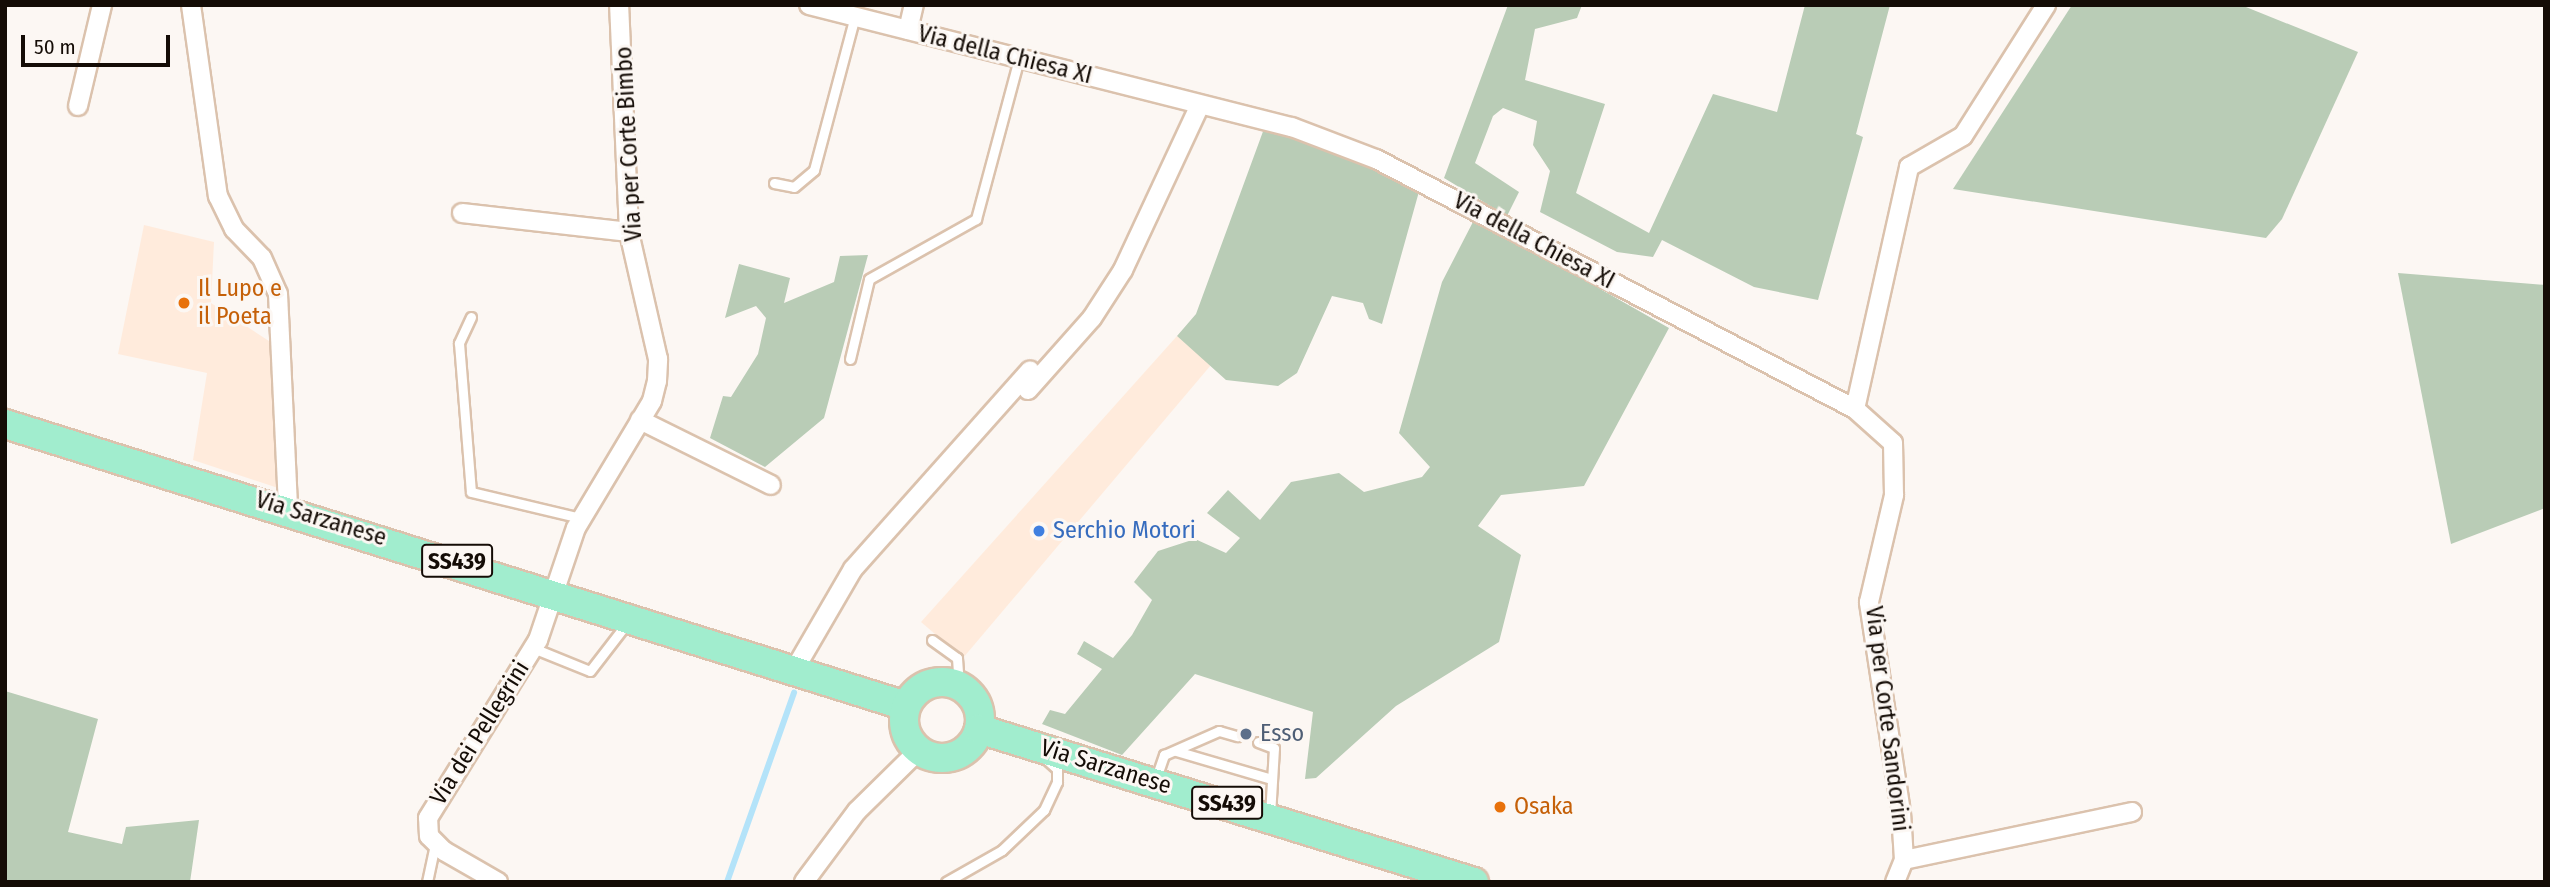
<!DOCTYPE html>
<html>
<head>
<meta charset="utf-8">
<style>
  body { margin:0 }
  #map { position:relative; width:2550px; height:887px; overflow:hidden; background:#fcf7f3; font-family:"Fira Sans Condensed",sans-serif }
  div>[style] { position:absolute }
  .built>* { inset:0; background:#ffebdc }
  .green>* { inset:0; background:#b9ccb6 }
  .stream>* { height:6px; margin:-3px; padding:0 3px; transform-origin:3px; border-radius:3px; background:#b4e3f9 }
  .roads { filter:drop-shadow(2px 0 #dbc2ad) drop-shadow(-2px 0 #dbc2ad) drop-shadow(0 2px #dbc2ad) drop-shadow(0 -2px #dbc2ad) }
  .service>* { height:9px; margin:-4.5px; padding:0 4.5px; transform-origin:4.5px; border-radius:4.5px; background:#fff }
  .minor>* { height:18px; margin:-9px; padding:0 9px; transform-origin:9px; border-radius:9px; background:#fff }
  .primary>* { height:28px; margin:-14px; padding:0 14px; transform-origin:14px; border-radius:14px; background:#a1edce }
  .primary>.ring { margin:-14px; padding:0; box-sizing:content-box; background:none; border:28px solid #a1edce; border-radius:50% }
  .dots>* { width:19px; height:19px; translate:-50% -50%; box-sizing:border-box; border:4px solid #fcf7f3; border-radius:50% }
  span { translate:-50% -50%; white-space:nowrap; text-align:center; line-height:1.15; -webkit-text-stroke:6px #fcf7f3; paint-order:stroke }
  .shield-label span { padding:2px 5px; background:#fcf7f3; border:2px solid; border-radius:5px; -webkit-text-stroke-width:0 }
  .shield-label { font-size:23px; color:#140c06; font-weight:700 }
  .street-label { font-size:24px; color:#140c06 }
  .food-label { font-size:24px; color:#c56008 }
  .left { translate:0 -50%; text-align:left }
  .shop-label { font-size:24px; color:#366cbe }
  .service-label { font-size:24px; color:#4e5e75 }
  .frame { position:absolute; inset:0; border:7px solid #140c06; pointer-events:none }
  .scale { position:absolute; left:21px; top:35px; width:149px; height:32px; box-sizing:border-box; border:4px solid #140c06; border-top:0; padding-left:9px; font-size:21px; line-height:24px; white-space:nowrap; color:#140c06; -webkit-text-stroke:5px #fcf7f3; paint-order:stroke }
</style>
</head>
<body>
<div id="map">
  <div class="built">
    <i style="clip-path:polygon(144px 225px,214px 242px,211px 303px,272px 343px,278px 488px,193px 460px,207px 373px,118px 354px)"></i>
    <i style="clip-path:polygon(1177px 336px,1211px 365px,963px 658px,921px 622px)"></i>
  </div>
  <div class="green">
    <i style="clip-path:polygon(1508px 5px,1582px 5px,1577px 18px,1535px 29px,1525px 80px,1605px 104px,1576px 193px,1649px 233px,1713px 94px,1777px 112px,1805px 5px,1890px 5px,1856px 134px,1863px 137px,1818px 300px,1754px 287px,1662px 240px,1653px 257px,1617px 252px,1540px 212px,1550px 171px,1533px 145px,1537px 121px,1503px 108px,1493px 116px,1475px 163px,1519px 192px,1507px 216px,1444px 178px)"></i>
    <i style="clip-path:polygon(2072px 5px,2241px 5px,2358px 52px,2282px 219px,2266px 238px,1953px 189px)"></i>
    <i style="clip-path:polygon(1265px 126px,1373px 162px,1420px 188px,1382px 324px,1369px 319px,1363px 303px,1332px 296px,1297px 373px,1278px 386px,1226px 380px,1177px 336px,1196px 314px)"></i>
    <i style="clip-path:polygon(1475px 218px,1669px 328px,1584px 486px,1501px 495px,1478px 526px,1521px 555px,1499px 642px,1396px 706px,1316px 778px,1305px 779px,1313px 712px,1195px 674px,1122px 755px,1042px 724px,1050px 710px,1065px 714px,1102px 669px,1077px 654px,1084px 641px,1113px 658px,1132px 635px,1152px 600px,1134px 582px,1158px 551px,1195px 539px,1226px 553px,1240px 538px,1207px 513px,1228px 490px,1260px 520px,1291px 482px,1339px 473px,1364px 492px,1422px 477px,1430px 467px,1399px 433px,1442px 282px)"></i>
    <i style="clip-path:polygon(868px 255px,824px 418px,765px 467px,710px 438px,723px 396px,731px 397px,758px 354px,766px 318px,756px 306px,725px 318px,739px 264px,790px 278px,784px 303px,834px 282px,840px 256px)"></i>
    <i style="clip-path:polygon(2398px 273px,2545px 285px,2545px 508px,2451px 544px)"></i>
    <i style="clip-path:polygon(5px 691px,98px 719px,68px 832px,122px 844px,126px 827px,199px 820px,190px 882px,5px 882px)"></i>
  </div>
  <div class="stream">
    <i style="left:727px;top:882px;width:201px;rotate:-70.5deg"></i>
  </div>
  <div class="roads">
    <div class="service">
      <i style="left:774px;top:183px;width:20px;rotate:11deg"></i>
      <i style="left:794px;top:187px;width:26px;rotate:-40deg"></i>
      <i style="left:814px;top:170px;width:159px;rotate:-75.1deg"></i>
      <i style="left:471px;top:317px;width:29px;rotate:115deg"></i>
      <i style="left:459px;top:343px;width:149px;rotate:85.4deg"></i>
      <i style="left:471px;top:492px;width:113px;rotate:13.3deg"></i>
      <i style="left:850px;top:359px;width:82px;rotate:-76.6deg"></i>
      <i style="left:869px;top:279px;width:123px;rotate:-29.3deg"></i>
      <i style="left:976px;top:219px;width:167px;rotate:-75deg"></i>
      <i style="left:932px;top:640px;width:31px;rotate:36deg"></i>
      <i style="left:957px;top:658px;width:28px;rotate:86deg"></i>
      <i style="left:533px;top:648px;width:61px;rotate:22deg"></i>
      <i style="left:590px;top:671px;width:61px;rotate:-52.4deg"></i>
      <i style="left:1258px;top:742px;width:17px;rotate:21deg"></i>
      <i style="left:1274px;top:748px;width:67px;rotate:93.4deg"></i>
      <i style="left:1176px;top:751px;width:100px;rotate:16.3deg"></i>
      <i style="left:1155px;top:781px;width:28px;rotate:-71deg"></i>
      <i style="left:1164px;top:755px;width:60px;rotate:-23.6deg"></i>
      <i style="left:1219px;top:731px;width:19px;rotate:16deg"></i>
      <i style="left:427px;top:882px;width:40px;rotate:-78deg"></i>
      <i style="left:946px;top:882px;width:64px;rotate:-29.7deg"></i>
      <i style="left:1002px;top:850px;width:58px;rotate:-43.6deg"></i>
      <i style="left:1044px;top:810px;width:31px;rotate:-65deg"></i>
      <i style="left:1057px;top:782px;width:13px;rotate:-90deg"></i>
      <i style="left:1057px;top:769px;width:15px;rotate:-138deg"></i>
    </div>
    <div class="minor">
      <i style="left:191px;top:5px;width:193px;rotate:82deg"></i>
      <i style="left:218px;top:196px;width:37px;rotate:64deg"></i>
      <i style="left:234px;top:229px;width:40px;rotate:46deg"></i>
      <i style="left:262px;top:258px;width:39px;rotate:66deg"></i>
      <i style="left:278px;top:294px;width:214px;rotate:87.3deg"></i>
      <i style="left:809px;top:5px;width:498px;rotate:14.2deg"></i>
      <i style="left:1292px;top:127px;width:90px;rotate:20.9deg"></i>
      <i style="left:1376px;top:159px;width:540px;rotate:27.56deg"></i>
      <i style="left:908px;top:30px;width:26px;rotate:-77deg"></i>
      <i style="left:78px;top:106px;width:104px;rotate:-76.6deg"></i>
      <i style="left:462px;top:213px;width:168px;rotate:6.5deg"></i>
      <i style="left:1028px;top:390px;width:96px;rotate:-48.4deg"></i>
      <i style="left:1092px;top:318px;width:57px;rotate:-57.1deg"></i>
      <i style="left:1123px;top:270px;width:182px;rotate:-65deg"></i>
      <i style="left:640px;top:420px;width:146px;rotate:26.4deg"></i>
      <i style="left:796px;top:667px;width:113px;rotate:-59.8deg"></i>
      <i style="left:853px;top:569px;width:266px;rotate:-48.3deg"></i>
      <i style="left:1904px;top:860px;width:233px;rotate:-11.9deg"></i>
      <i style="left:498px;top:882px;width:62px;rotate:-150.1deg"></i>
      <i style="left:444px;top:851px;width:21px;rotate:-135deg"></i>
      <i style="left:429px;top:836px;width:18px;rotate:-93deg"></i>
      <i style="left:428px;top:818px;width:209px;rotate:-58.3deg"></i>
      <i style="left:538px;top:640px;width:118px;rotate:-71.3deg"></i>
      <i style="left:576px;top:528px;width:148px;rotate:-59.1deg"></i>
      <i style="left:652px;top:401px;width:21px;rotate:-76deg"></i>
      <i style="left:657px;top:381px;width:22px;rotate:-87deg"></i>
      <i style="left:658px;top:359px;width:130px;rotate:-102.9deg"></i>
      <i style="left:629px;top:232px;width:227px;rotate:-92.5deg"></i>
      <i style="left:804px;top:882px;width:89px;rotate:-53.3deg"></i>
      <i style="left:857px;top:811px;width:87px;rotate:-44.5deg"></i>
      <i style="left:1895px;top:882px;width:24px;rotate:-68deg"></i>
      <i style="left:1904px;top:860px;width:48px;rotate:-93.6deg"></i>
      <i style="left:1901px;top:812px;width:212px;rotate:-98.7deg"></i>
      <i style="left:1869px;top:602px;width:110px;rotate:-76.8deg"></i>
      <i style="left:1894px;top:495px;width:52px;rotate:-91.1deg"></i>
      <i style="left:1893px;top:443px;width:51px;rotate:-138.2deg"></i>
      <i style="left:1855px;top:409px;width:248px;rotate:-77.4deg"></i>
      <i style="left:1909px;top:167px;width:62px;rotate:-29.9deg"></i>
      <i style="left:1963px;top:136px;width:155px;rotate:-57.6deg"></i>
    </div>
    <div class="primary">
      <i style="left:5px;top:424px;width:944px;rotate:17.38deg"></i>
      <i class="ring" style="left:904px;top:682px;width:48px;height:48px"></i>
      <i style="left:979px;top:729px;width:518px;rotate:17.18deg"></i>
    </div>
  </div>
  <div class="dots">
    <i style="left:184px;top:303px;background:#e8710a"></i>
    <i style="left:1039px;top:531px;background:#3f7fe0"></i>
    <i style="left:1246px;top:734px;background:#5c6f8a"></i>
    <i style="left:1500px;top:807px;background:#e8710a"></i>
  </div>
  <div class="shield-label">
    <span style="left:457px;top:561px">SS439</span>
    <span style="left:1227px;top:803px">SS439</span>
  </div>
  <div class="street-label">
    <span style="left:1005px;top:55px;rotate:14deg">Via della Chiesa XI</span>
    <span style="left:629px;top:144px;rotate:-93deg">Via per Corte Bimbo</span>
    <span style="left:1534px;top:241px;rotate:28deg">Via della Chiesa XI</span>
    <span style="left:321px;top:519px;rotate:17deg">Via Sarzanese</span>
    <span style="left:1887px;top:719px;rotate:83deg">Via per Corte Sandorini</span>
    <span style="left:480px;top:733px;rotate:-58deg">Via dei Pellegrini</span>
    <span style="left:1106px;top:767px;rotate:17deg">Via Sarzanese</span>
  </div>
  <div class="food-label">
    <span class="left" style="left:198px;top:303px">Il Lupo e<br>il Poeta</span>
    <span class="left" style="left:1514px;top:807px">Osaka</span>
  </div>
  <div class="shop-label">
    <span class="left" style="left:1053px;top:531px">Serchio Motori</span>
  </div>
  <div class="service-label">
    <span class="left" style="left:1260px;top:734px">Esso</span>
  </div>
  <div class="frame"></div>
  <div class="scale">50 m</div>
</div>
</body>
</html>
